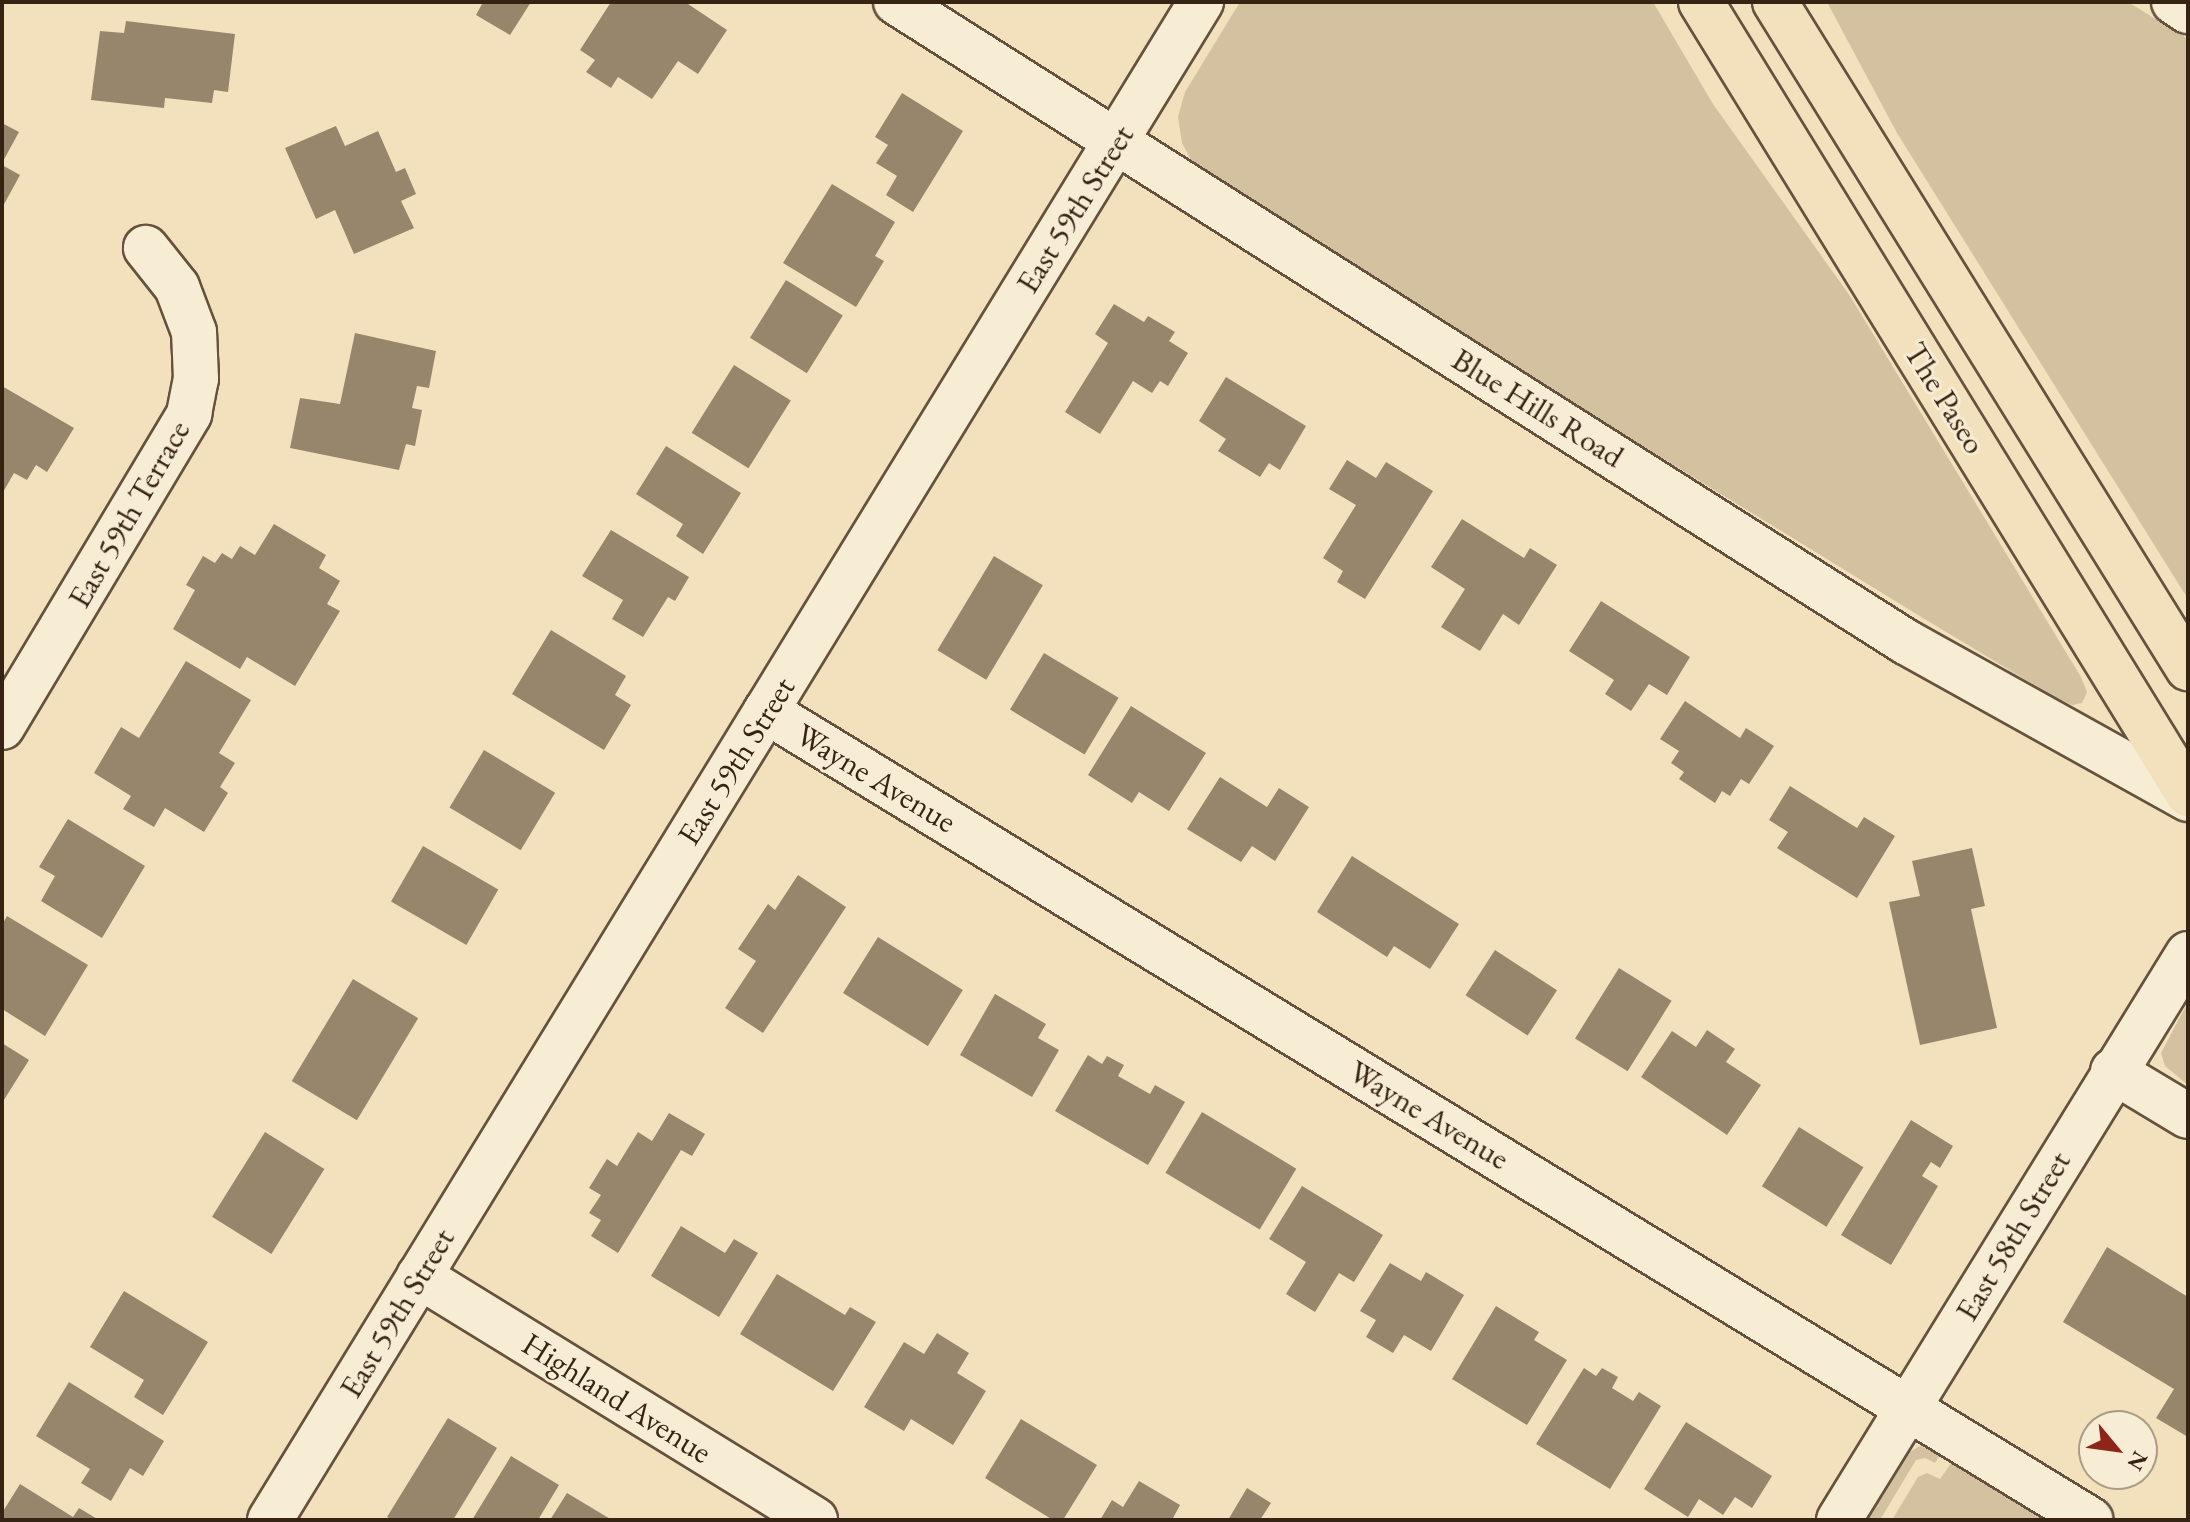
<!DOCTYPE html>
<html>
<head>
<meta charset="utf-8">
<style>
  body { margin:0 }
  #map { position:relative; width:2190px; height:1522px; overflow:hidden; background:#f3e1bd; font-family:"EB Garamond",serif }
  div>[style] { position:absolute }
  .green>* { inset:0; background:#d3c1a0 }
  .building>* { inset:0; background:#98866c; transform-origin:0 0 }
  .roads { filter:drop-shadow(2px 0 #65523e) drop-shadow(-2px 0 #65523e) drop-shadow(0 2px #65523e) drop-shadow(0 -2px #65523e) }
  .minor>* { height:44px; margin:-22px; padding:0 22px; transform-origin:22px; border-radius:22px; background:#f7ecd4 }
  .major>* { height:44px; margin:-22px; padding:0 22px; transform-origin:22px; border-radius:22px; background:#f3e1bd }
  span { translate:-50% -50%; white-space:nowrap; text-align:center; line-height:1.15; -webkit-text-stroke:6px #f7ecd4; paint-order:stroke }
  .street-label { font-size:32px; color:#362314 }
  .frame { position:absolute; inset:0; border:4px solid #362314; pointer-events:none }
  .north { position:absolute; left:2078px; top:1410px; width:80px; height:80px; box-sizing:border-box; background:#f7ecd4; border:2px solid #aa9c87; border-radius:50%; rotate:119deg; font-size:22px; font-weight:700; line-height:32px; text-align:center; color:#362314 }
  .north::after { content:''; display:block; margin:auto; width:28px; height:36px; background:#8f2418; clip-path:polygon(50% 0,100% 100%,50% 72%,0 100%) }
</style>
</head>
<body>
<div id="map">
  <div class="green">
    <i style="clip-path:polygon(1240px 2px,1653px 2px,1713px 104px,1850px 296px,2081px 677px,2087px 692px,2082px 703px,2072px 705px,2056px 698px,1923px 618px,1212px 182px,1193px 164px,1182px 143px,1178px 117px,1185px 92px)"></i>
    <i style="clip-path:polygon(1827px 2px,2128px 2px,2188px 39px,2188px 599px,1897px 133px)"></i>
    <i style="clip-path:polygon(2188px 1002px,2188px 1085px,2165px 1066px,2161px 1053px)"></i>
    <i style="clip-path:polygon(1920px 1446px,1940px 1454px,1935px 1463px,1925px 1458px,1916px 1460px,1880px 1520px,1865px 1520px,1906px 1454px)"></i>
    <i style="clip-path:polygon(1952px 1462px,2048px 1520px,1892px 1520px,1918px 1477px,1927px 1473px,1940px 1479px)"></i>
  </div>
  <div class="building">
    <i style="clip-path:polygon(478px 2px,531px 2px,510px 35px,476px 15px,482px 4px)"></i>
    <i style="clip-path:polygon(611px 2px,685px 2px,727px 30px,698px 74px,678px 61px,652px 99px,618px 77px,611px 88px,586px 72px,595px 60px,580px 50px)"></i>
    <i style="clip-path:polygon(126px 21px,235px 34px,228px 92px,214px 90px,212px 103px,165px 98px,164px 108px,91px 100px,100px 31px,124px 33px)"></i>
    <i style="clip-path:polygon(902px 93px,963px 131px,913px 212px,886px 195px,897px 176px,876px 163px,888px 145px,875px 137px)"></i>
    <i style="clip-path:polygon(2px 123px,19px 132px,2px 163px)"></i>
    <i style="clip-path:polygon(336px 126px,345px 146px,378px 131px,396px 172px,405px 168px,416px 194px,401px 201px,414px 228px,354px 254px,335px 210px,316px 219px,285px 148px)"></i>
    <i style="clip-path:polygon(2px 165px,20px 175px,2px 208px)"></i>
    <i style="clip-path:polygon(832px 184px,895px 222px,875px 256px,884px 261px,856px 307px,783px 263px)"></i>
    <i style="left:786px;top:280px;width:67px;height:68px;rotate:32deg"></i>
    <i style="clip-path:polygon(1114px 304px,1144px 322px,1148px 316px,1175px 332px,1169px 341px,1188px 353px,1168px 386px,1160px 381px,1152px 393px,1133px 381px,1100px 434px,1065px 412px,1108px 343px,1095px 334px)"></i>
    <i style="clip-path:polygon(355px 333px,436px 351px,429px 388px,417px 386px,412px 408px,422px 410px,415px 446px,406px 444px,399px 470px,290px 448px,300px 398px,340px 404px)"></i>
    <i style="left:734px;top:365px;width:67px;height:80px;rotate:32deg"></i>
    <i style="clip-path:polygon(1226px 377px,1306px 426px,1280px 470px,1269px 463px,1260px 477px,1218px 451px,1226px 439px,1199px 421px)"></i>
    <i style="clip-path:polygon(2px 386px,74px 428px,47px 472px,36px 465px,27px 480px,14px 473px,2px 494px)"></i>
    <i style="clip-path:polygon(666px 446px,741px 493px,703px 554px,676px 536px,683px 524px,636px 494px)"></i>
    <i style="clip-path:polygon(1347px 460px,1376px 478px,1386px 462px,1433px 491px,1365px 599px,1337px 582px,1343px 571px,1323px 558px,1356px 505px,1329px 489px)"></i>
    <i style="clip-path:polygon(1462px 519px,1524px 558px,1530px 548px,1557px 565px,1519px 625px,1503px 614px,1480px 651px,1441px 627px,1465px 589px,1431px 567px)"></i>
    <i style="clip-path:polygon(274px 524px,326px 555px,319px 568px,340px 581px,327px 604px,340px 611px,295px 686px,247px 657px,240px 669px,173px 629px,195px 590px,186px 585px,203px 556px,215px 563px,222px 553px,232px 559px,240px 546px,255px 555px)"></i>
    <i style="clip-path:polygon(611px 530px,689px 577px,675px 601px,668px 597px,643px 637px,612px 619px,623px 600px,582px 576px)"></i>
    <i style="left:994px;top:556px;width:57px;height:110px;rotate:31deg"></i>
    <i style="clip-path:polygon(1601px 601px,1690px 657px,1667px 695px,1649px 684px,1631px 711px,1605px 694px,1614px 680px,1569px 651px)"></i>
    <i style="clip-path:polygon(551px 630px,626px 676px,615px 695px,631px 705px,604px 750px,512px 694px)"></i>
    <i style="left:1044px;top:653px;width:87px;height:66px;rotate:31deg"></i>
    <i style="clip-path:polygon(186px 661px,251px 700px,219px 753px,235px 763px,220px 787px,228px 793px,204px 832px,165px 808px,154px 827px,123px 809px,131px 796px,94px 773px,121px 727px,139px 738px)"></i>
    <i style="clip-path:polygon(1685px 701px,1740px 738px,1746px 728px,1774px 746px,1749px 784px,1741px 779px,1730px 796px,1722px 791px,1715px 803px,1679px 779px,1684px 772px,1671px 763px,1679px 751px,1660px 739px)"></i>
    <i style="clip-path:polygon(1131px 706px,1206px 753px,1169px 811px,1139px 792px,1132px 803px,1088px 775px)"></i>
    <i style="left:484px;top:750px;width:83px;height:67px;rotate:31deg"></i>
    <i style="clip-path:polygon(1220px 777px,1267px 807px,1279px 788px,1309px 807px,1275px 861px,1252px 846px,1241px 862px,1187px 829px)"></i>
    <i style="clip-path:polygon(1790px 786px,1857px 828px,1864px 817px,1895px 836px,1857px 898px,1777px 848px,1788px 832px,1769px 820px)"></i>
    <i style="clip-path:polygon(68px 819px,145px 866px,102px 938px,41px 901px,55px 876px,39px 867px)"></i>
    <i style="left:423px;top:846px;width:87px;height:64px;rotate:30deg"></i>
    <i style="clip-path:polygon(1972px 848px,1985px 906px,1971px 909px,1997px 1028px,1920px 1045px,1889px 902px,1920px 896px,1912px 861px)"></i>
    <i style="clip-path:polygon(1352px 856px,1459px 924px,1430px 969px,1394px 946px,1387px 957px,1317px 912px)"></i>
    <i style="clip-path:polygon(798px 875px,846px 907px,763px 1033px,725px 1008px,756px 961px,738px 949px,768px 904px,775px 910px)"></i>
    <i style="clip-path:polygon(7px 916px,88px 965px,45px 1036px,2px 1009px,2px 925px)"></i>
    <i style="left:878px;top:937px;width:100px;height:66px;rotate:32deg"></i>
    <i style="left:1495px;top:950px;width:74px;height:54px;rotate:33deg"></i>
    <i style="left:1619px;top:968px;width:62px;height:83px;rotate:32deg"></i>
    <i style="left:353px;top:979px;width:76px;height:119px;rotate:31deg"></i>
    <i style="clip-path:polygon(995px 994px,1046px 1024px,1038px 1038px,1059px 1050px,1032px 1097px,960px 1055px)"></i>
    <i style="clip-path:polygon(1707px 1030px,1735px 1049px,1726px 1062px,1761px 1085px,1727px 1135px,1641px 1077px,1672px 1031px,1696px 1047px)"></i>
    <i style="clip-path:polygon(2px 1043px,29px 1060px,2px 1103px)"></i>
    <i style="clip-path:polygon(1088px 1055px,1102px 1064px,1107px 1056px,1124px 1065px,1118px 1076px,1150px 1094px,1155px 1085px,1185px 1102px,1148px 1165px,1055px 1111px)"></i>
    <i style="left:1202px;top:1112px;width:110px;height:71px;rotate:31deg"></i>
    <i style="clip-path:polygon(669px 1113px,705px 1134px,692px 1156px,681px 1150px,618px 1253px,591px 1236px,601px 1220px,589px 1213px,601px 1195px,589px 1188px,607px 1159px,617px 1166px,638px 1132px,652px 1141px)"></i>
    <i style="clip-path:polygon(1911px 1120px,1953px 1146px,1940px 1168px,1931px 1162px,1922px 1176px,1938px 1186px,1891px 1265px,1841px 1235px)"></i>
    <i style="left:1799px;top:1127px;width:76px;height:70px;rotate:32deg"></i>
    <i style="left:265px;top:1132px;width:70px;height:100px;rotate:32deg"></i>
    <i style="clip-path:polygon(1302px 1186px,1383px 1235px,1354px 1282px,1339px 1273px,1315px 1312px,1286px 1294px,1306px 1262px,1269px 1239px)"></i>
    <i style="clip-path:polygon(681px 1226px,725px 1253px,734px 1239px,758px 1253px,719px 1317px,651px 1276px)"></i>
    <i style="clip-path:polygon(2107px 1247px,2188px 1297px,2188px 1437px,2156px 1418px,2174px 1389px,2063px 1322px)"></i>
    <i style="clip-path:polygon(1390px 1263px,1421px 1281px,1426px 1272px,1464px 1295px,1431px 1351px,1404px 1335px,1393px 1353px,1366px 1337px,1376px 1320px,1360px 1311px)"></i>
    <i style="clip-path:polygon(777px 1274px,845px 1315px,850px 1307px,876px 1322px,833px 1391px,740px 1334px)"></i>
    <i style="clip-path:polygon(124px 1291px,208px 1342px,163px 1415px,134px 1397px,144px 1380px,90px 1347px)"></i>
    <i style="clip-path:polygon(1496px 1306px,1539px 1332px,1534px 1340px,1567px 1360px,1527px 1425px,1452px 1379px)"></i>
    <i style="clip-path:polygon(937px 1333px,969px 1353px,957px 1373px,986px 1391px,953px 1445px,911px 1419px,904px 1431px,864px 1407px,904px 1342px,924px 1354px)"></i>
    <i style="clip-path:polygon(1584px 1368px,1596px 1376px,1602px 1368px,1618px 1377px,1612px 1388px,1633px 1401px,1639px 1392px,1661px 1406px,1610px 1489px,1536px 1444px)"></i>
    <i style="clip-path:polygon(69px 1382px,164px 1441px,143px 1476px,130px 1468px,111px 1501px,81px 1483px,90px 1469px,36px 1436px)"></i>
    <i style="clip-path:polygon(448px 1418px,497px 1448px,453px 1520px,393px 1520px,387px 1517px)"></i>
    <i style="clip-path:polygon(1021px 1419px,1097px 1465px,1063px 1520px,1053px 1520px,985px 1478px)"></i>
    <i style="clip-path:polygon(1686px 1422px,1772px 1476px,1752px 1508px,1735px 1497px,1723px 1515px,1699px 1499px,1688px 1517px,1644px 1489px)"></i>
    <i style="clip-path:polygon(511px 1456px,559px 1485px,538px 1520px,472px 1520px)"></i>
    <i style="clip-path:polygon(1139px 1481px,1180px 1505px,1172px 1520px,1100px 1520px,1112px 1500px,1123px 1507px)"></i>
    <i style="clip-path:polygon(20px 1484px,73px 1517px,79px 1508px,99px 1520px,2px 1520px,2px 1513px)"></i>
    <i style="clip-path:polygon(1247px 1488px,1271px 1503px,1260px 1520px,1228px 1520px)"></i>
    <i style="clip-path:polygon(567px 1493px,612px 1520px,550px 1520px)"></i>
  </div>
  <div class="roads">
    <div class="minor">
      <i style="left:896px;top:2px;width:1196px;rotate:32.36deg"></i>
      <i style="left:1906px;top:642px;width:323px;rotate:29.1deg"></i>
      <i style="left:2174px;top:2px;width:17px;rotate:33deg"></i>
      <i style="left:766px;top:711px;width:1552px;rotate:31.41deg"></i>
      <i style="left:2px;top:727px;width:365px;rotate:-59.1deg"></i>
      <i style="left:189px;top:414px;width:36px;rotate:-79deg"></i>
      <i style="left:196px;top:379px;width:47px;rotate:-92.4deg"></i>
      <i style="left:194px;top:332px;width:48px;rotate:-110.7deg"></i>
      <i style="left:177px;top:287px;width:50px;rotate:-128.5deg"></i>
      <i style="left:2113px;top:1071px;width:87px;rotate:31deg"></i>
      <i style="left:419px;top:1276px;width:465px;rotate:31.6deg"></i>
      <i style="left:270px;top:1520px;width:1781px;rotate:-58.48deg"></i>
      <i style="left:1839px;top:1520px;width:665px;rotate:-58.34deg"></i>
    </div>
    <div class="major">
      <i style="left:1701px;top:2px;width:930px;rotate:58.41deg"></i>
      <i style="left:1775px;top:2px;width:784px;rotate:58.2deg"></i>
    </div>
  </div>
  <div class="street-label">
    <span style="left:1075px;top:209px;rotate:-58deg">East 59th Street</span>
    <span style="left:1945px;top:398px;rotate:58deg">The Paseo</span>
    <span style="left:1538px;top:408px;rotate:32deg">Blue Hills Road</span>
    <span style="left:129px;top:514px;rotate:-60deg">East 59th Terrace</span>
    <span style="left:736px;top:761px;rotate:-58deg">East 59th Street</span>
    <span style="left:876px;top:778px;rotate:31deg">Wayne Avenue</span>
    <span style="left:1429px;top:1115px;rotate:31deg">Wayne Avenue</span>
    <span style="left:2013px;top:1236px;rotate:-59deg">East 58th Street</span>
    <span style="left:397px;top:1313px;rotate:-59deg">East 59th Street</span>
    <span style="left:617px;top:1398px;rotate:32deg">Highland Avenue</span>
  </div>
  <div class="frame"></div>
  <div class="north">N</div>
</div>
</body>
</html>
